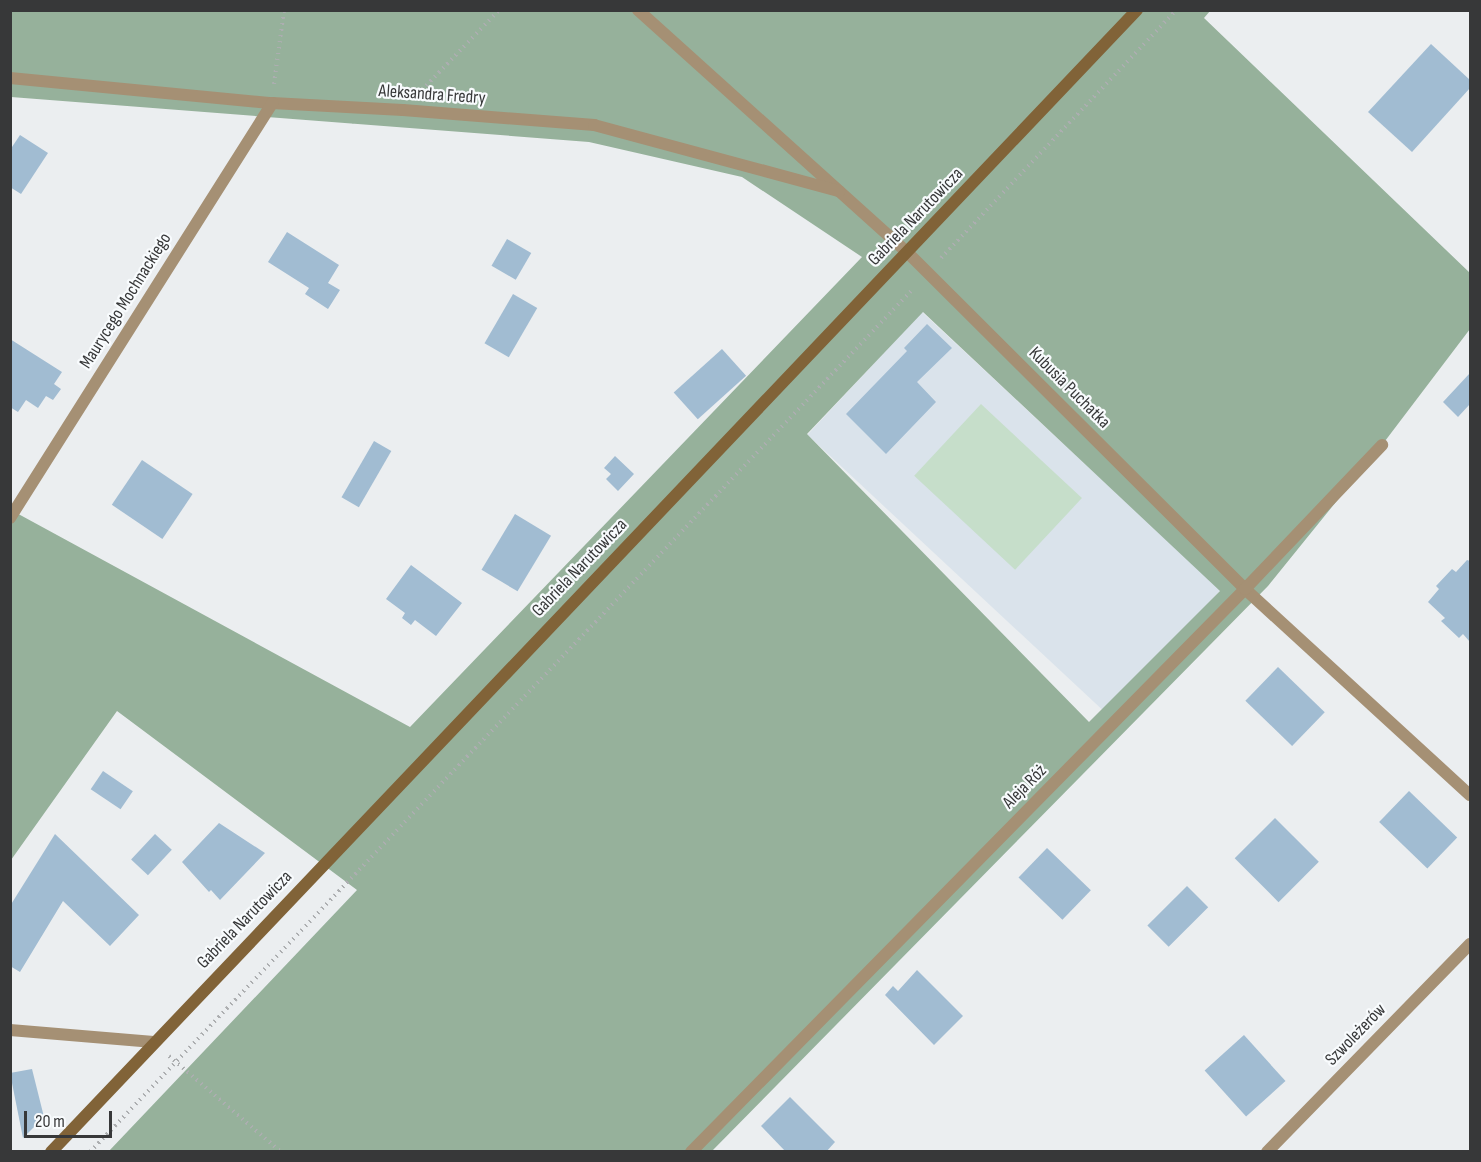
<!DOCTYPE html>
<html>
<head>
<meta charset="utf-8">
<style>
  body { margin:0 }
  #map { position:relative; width:1481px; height:1162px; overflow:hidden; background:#ebeef0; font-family:"Sofia Sans Condensed",sans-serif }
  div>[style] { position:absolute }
  .built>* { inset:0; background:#dae3eb; transform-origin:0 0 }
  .green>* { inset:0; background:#c6deca; transform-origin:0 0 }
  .forest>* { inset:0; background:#96b19b }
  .building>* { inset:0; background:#a1bcd2; transform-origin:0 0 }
  .path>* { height:4px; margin-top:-2px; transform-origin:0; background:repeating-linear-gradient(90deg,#acaeb0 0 1.5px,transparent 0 6px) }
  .street>* { height:12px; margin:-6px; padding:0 6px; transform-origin:6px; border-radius:6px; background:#a59074 }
  .secondary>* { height:12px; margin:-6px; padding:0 6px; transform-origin:6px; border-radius:6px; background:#816338 }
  span { translate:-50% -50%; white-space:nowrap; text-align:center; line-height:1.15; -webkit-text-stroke:4.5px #f8fbfd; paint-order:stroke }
  .street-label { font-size:18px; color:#373839 }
  .frame { position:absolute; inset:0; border:12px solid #373839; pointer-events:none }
  .scale { position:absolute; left:24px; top:1111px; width:88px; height:27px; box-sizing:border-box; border:3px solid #373839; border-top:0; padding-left:8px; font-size:18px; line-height:21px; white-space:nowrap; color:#373839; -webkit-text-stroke:4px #f8fbfd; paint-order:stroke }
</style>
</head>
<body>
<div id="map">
  <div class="built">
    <i style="left:922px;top:312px;width:408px;height:168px;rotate:43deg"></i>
  </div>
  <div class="green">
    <i style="left:981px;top:404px;width:138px;height:98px;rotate:43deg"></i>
  </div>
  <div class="forest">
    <i style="clip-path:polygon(evenodd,11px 11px,1210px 11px,1204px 18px,1470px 273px,1470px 329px,1382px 445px,1268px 586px,712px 1151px,109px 1151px,357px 890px,117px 711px,11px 860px,11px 510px,410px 727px,862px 257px,742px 177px,589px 142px,11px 97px,11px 11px,923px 312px,1220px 591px,1089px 722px,807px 434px,923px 312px)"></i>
  </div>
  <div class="building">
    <i style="clip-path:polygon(1431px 44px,1470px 80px,1470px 88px,1412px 152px,1368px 112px)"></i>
    <i style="clip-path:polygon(20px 135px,48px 153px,21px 194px,10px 187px,10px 150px)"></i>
    <i style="clip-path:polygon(287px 232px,339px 265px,328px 283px,340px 290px,328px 309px,305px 294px,309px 288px,268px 262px)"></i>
    <i style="left:507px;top:239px;width:28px;height:31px;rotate:30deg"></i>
    <i style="left:513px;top:294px;width:28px;height:57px;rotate:30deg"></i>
    <i style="clip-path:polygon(927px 324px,952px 348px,917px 382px,936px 402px,886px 454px,846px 414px,907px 351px,904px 348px)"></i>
    <i style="clip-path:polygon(10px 339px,62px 372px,54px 384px,61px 389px,53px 400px,46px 396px,38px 408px,26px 400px,18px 412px,10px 407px)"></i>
    <i style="left:722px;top:349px;width:36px;height:65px;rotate:48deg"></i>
    <i style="clip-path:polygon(1470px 373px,1470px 404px,1458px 417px,1443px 402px)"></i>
    <i style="left:374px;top:441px;width:20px;height:65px;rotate:30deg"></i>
    <i style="clip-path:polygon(615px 456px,634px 474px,618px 491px,606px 479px,611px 474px,604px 468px)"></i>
    <i style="left:142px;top:460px;width:61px;height:54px;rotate:34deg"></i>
    <i style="left:515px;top:514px;width:42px;height:65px;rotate:31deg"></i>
    <i style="clip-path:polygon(1467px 560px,1470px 561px,1470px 642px,1463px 634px,1459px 638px,1441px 621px,1445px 618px,1428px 602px,1439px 589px,1436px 586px,1452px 569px,1456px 572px)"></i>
    <i style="clip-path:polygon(411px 565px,462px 603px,436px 636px,415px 620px,411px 625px,402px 618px,405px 613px,386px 599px)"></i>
    <i style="left:1278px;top:667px;width:65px;height:47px;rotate:44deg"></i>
    <i style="left:103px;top:771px;width:36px;height:22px;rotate:34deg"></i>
    <i style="left:1409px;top:791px;width:67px;height:43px;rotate:44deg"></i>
    <i style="left:1275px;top:818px;width:62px;height:57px;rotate:45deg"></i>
    <i style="clip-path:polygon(219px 823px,265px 853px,220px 900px,211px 890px,209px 892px,182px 862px)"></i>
    <i style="clip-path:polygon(55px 834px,139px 915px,110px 946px,63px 901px,20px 972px,10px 966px,10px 906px)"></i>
    <i style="left:155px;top:834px;width:23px;height:35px;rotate:43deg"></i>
    <i style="left:1047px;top:848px;width:61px;height:41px;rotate:44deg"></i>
    <i style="left:1187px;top:886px;width:30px;height:56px;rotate:45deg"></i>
    <i style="clip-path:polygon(917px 970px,963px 1016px,934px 1045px,885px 995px,893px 986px,898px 991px)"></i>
    <i style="left:1244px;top:1035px;width:62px;height:53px;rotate:48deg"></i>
    <i style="clip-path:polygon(32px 1069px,44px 1117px,23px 1138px,10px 1073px)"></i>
    <i style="clip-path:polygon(790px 1097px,835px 1142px,826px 1152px,786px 1152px,761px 1126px)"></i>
  </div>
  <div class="path">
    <i style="left:274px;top:84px;width:75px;rotate:-82.3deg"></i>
    <i style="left:422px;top:90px;width:111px;rotate:-46.1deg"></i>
    <i style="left:941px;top:258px;width:342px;rotate:-46.5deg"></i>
    <i style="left:169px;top:1056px;width:148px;rotate:40.6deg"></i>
    <i style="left:90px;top:1152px;width:1194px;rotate:-46.36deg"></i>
  </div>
  <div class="street">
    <i style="left:638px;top:10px;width:362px;rotate:42deg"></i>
    <i style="left:907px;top:252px;width:477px;rotate:44.9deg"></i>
    <i style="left:1245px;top:589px;width:305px;rotate:42.5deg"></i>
    <i style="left:10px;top:78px;width:263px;rotate:5.5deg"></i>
    <i style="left:272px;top:103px;width:131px;rotate:3.1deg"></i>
    <i style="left:403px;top:110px;width:192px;rotate:4.5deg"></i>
    <i style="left:594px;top:125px;width:254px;rotate:15.1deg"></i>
    <i style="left:10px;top:518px;width:491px;rotate:-57.7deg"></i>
    <i style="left:10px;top:1030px;width:144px;rotate:4.8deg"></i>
    <i style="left:691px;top:1152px;width:790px;rotate:-45.46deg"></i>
    <i style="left:1245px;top:589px;width:199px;rotate:-46.4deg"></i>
    <i style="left:1267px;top:1152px;width:291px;rotate:-45.7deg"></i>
  </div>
  <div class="secondary">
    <i style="left:51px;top:1152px;width:1576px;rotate:-46.44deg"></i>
  </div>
  <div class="street-label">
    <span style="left:432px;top:95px;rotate:4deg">Aleksandra Fredry</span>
    <span style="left:916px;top:217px;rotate:-46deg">Gabriela Narutowicza</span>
    <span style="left:126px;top:301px;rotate:-58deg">Maurycego Mochnackiego</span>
    <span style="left:1069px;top:388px;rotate:45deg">Kubusia Puchatka</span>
    <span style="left:580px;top:568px;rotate:-46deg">Gabriela Narutowicza</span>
    <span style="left:1025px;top:787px;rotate:-45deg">Aleja Róż</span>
    <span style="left:245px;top:920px;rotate:-46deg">Gabriela Narutowicza</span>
    <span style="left:1356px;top:1035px;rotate:-46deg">Szwoleżerów</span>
  </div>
  <div class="frame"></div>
  <div class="scale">20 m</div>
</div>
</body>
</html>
